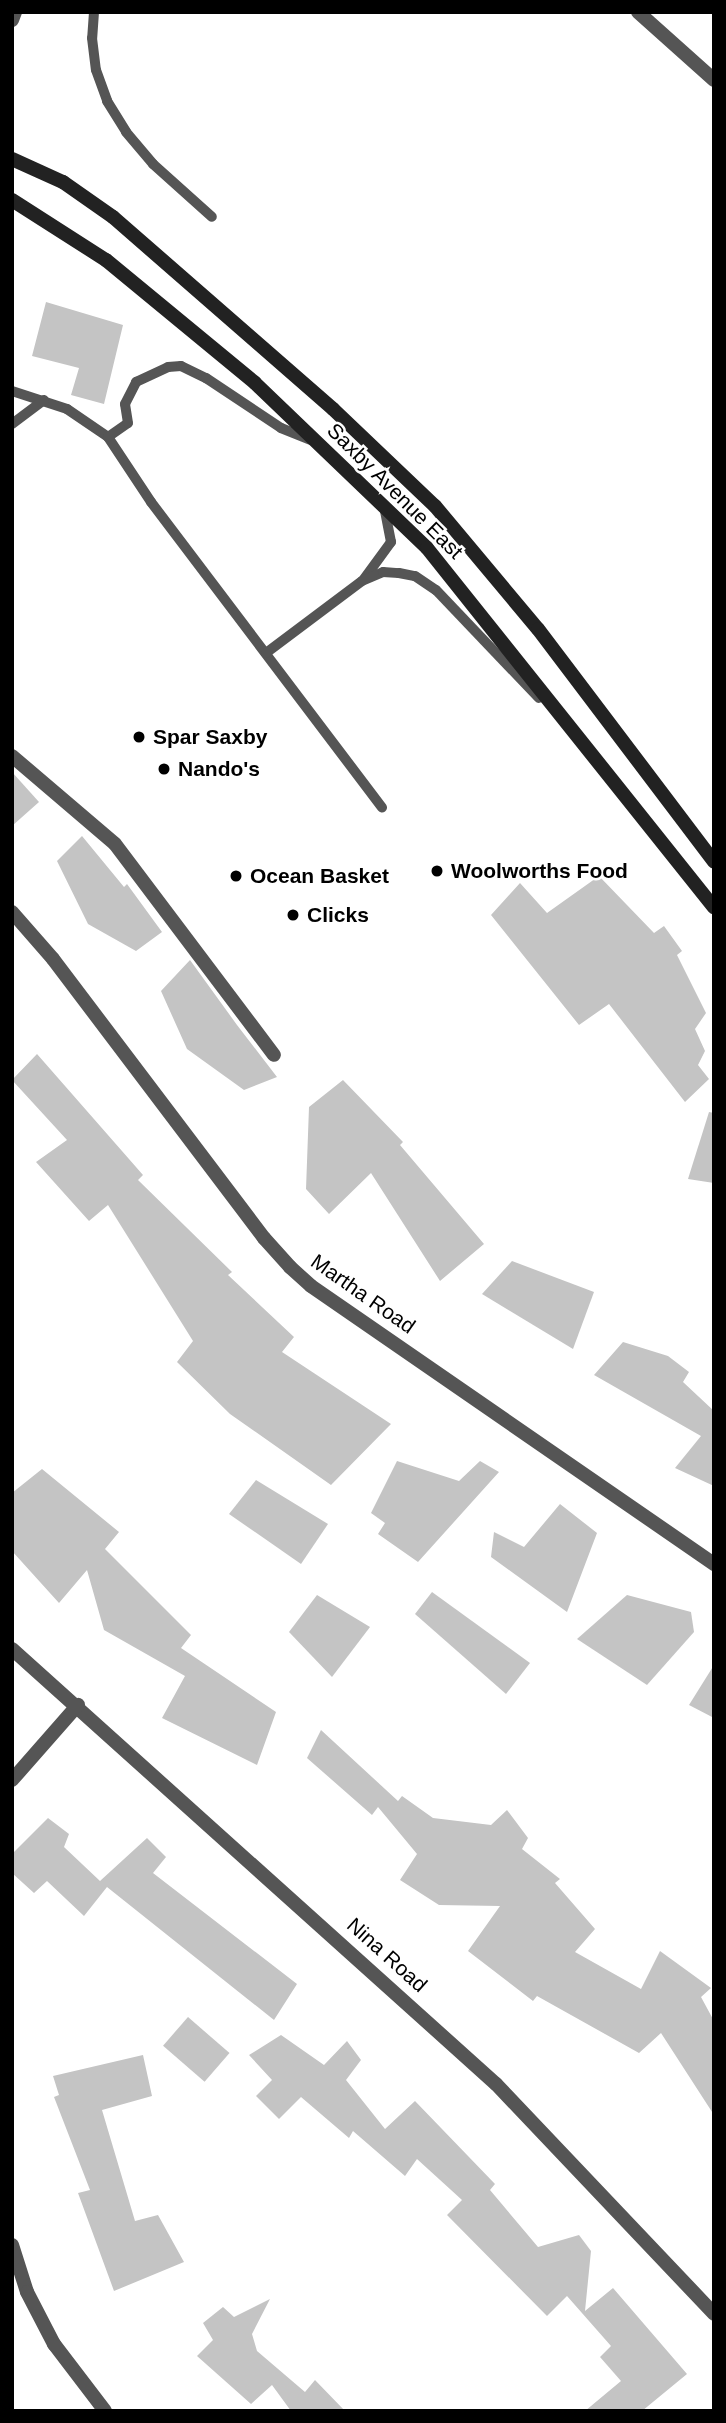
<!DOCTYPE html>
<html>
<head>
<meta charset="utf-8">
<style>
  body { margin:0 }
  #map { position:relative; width:726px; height:2423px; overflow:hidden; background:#fff; font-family:Helvetica,sans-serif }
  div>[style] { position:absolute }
  .building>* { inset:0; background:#c4c4c4; transform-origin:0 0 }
  .lane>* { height:10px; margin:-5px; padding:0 5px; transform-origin:5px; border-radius:5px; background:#555 }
  .street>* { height:14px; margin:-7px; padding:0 7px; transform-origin:7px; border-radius:7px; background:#555 }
  .secondary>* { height:14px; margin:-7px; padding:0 7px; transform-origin:7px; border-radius:7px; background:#222 }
  .dots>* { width:19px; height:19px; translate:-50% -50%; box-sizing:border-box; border:4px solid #fff; border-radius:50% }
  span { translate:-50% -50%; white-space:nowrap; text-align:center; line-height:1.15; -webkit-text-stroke:5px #fff; paint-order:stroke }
  .street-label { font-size:21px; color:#000 }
  .poi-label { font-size:21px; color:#000; font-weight:700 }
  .left { translate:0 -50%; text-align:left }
  .frame { position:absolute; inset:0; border:14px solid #000; pointer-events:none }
</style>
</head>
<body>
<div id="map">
  <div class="building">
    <i style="clip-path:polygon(46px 302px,123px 325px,104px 404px,71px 395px,79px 368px,32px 356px)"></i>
    <i style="clip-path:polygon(12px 772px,39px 802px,12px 826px)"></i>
    <i style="clip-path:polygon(82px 836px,124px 887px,127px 884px,162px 932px,136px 951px,88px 924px,57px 861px)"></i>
    <i style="clip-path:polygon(599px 876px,654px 933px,664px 926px,682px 951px,677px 955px,706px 1013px,695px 1029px,705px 1051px,698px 1065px,709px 1079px,685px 1102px,609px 1004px,579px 1025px,491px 915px,520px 883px,547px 913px)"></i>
    <i style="clip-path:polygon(190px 960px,237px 1025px,277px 1077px,244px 1090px,187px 1049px,161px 991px)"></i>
    <i style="clip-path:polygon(37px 1054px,143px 1175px,138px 1180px,232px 1272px,228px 1275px,294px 1337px,282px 1352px,391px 1424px,331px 1485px,230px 1414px,177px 1362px,193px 1341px,108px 1205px,89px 1221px,36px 1162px,67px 1140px,12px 1080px)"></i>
    <i style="clip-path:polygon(343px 1080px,403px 1142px,400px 1145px,484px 1244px,440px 1281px,371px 1173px,329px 1214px,306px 1189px,309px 1107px)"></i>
    <i style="clip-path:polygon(709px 1112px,714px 1113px,714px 1183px,688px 1179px)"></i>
    <i style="clip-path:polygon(512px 1261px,594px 1292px,573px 1349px,482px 1294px)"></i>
    <i style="clip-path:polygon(623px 1342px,668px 1356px,689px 1372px,683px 1382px,714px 1411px,714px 1486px,675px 1468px,701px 1436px,594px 1375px)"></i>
    <i style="clip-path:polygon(397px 1461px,459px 1481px,480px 1461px,499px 1472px,418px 1562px,378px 1534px,385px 1523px,371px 1513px)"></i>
    <i style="clip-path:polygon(42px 1469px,119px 1532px,105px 1549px,191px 1635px,181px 1648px,276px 1712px,257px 1765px,162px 1718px,185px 1676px,104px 1630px,87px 1570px,59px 1603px,12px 1551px,12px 1493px)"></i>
    <i style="clip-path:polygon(256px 1480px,328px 1524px,301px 1564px,229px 1514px)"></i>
    <i style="clip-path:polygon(560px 1504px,597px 1533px,567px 1612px,491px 1557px,494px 1532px,524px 1547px)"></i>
    <i style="clip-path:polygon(432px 1592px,530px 1663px,506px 1694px,415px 1614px)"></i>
    <i style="clip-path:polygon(317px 1595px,370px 1627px,332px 1677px,289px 1632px)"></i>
    <i style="clip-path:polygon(627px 1595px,691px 1612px,694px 1632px,647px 1685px,577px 1639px)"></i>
    <i style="clip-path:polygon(714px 1665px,714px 1718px,689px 1705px)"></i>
    <i style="clip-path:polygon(321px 1730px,398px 1801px,402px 1796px,433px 1818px,491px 1825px,507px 1810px,528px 1838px,522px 1849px,560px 1879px,555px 1883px,595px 1929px,575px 1952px,641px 1989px,660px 1951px,711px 1988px,701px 1997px,714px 2021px,714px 2115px,661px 2033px,639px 2053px,537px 1996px,533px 2001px,468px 1951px,500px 1906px,439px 1905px,400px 1880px,417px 1854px,378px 1807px,372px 1815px,307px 1758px)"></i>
    <i style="clip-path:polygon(48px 1818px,69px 1834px,64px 1847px,100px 1881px,147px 1838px,166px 1857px,153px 1873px,297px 1984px,274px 2020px,107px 1887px,84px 1916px,47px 1881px,34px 1893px,12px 1873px,12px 1854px)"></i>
    <i style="left:188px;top:2017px;width:55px;height:38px;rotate:41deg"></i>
    <i style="clip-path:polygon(281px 2035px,324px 2065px,347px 2041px,361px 2060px,346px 2080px,385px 2129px,415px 2101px,495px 2184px,490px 2190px,538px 2247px,579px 2235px,591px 2251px,585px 2311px,613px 2288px,687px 2374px,642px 2411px,585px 2411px,621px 2381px,600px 2357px,611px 2346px,567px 2296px,547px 2316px,447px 2215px,462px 2200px,417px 2159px,405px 2176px,353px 2131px,349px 2138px,301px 2097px,279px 2119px,256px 2096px,272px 2080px,249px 2055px)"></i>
    <i style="clip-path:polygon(143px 2055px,152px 2096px,102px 2110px,135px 2221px,158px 2215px,184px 2262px,114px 2291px,78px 2193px,90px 2190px,54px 2097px,59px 2095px,53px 2076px)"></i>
    <i style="clip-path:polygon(270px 2299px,252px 2334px,257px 2351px,305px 2392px,315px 2380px,345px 2411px,291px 2411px,272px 2385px,251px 2404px,197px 2356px,213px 2340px,203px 2323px,223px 2307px,234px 2317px)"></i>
  </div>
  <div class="lane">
    <i style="left:94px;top:12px;width:26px;rotate:94deg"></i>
    <i style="left:92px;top:38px;width:32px;rotate:83deg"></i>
    <i style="left:96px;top:70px;width:33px;rotate:70deg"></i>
    <i style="left:107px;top:101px;width:36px;rotate:58deg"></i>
    <i style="left:126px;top:132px;width:42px;rotate:49.8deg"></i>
    <i style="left:153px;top:164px;width:79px;rotate:41.9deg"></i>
    <i style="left:12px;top:391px;width:58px;rotate:18.1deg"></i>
    <i style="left:67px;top:409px;width:50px;rotate:34.3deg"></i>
    <i style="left:108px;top:437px;width:78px;rotate:56.5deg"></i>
    <i style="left:151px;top:502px;width:383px;rotate:52.9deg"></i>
    <i style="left:12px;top:424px;width:40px;rotate:-37deg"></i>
    <i style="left:108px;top:437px;width:24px;rotate:-35deg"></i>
    <i style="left:128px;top:423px;width:19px;rotate:-99deg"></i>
    <i style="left:125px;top:404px;width:25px;rotate:-63deg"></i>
    <i style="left:136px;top:382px;width:35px;rotate:-25deg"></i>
    <i style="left:168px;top:367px;width:13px;rotate:-4deg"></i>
    <i style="left:181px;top:366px;width:28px;rotate:26deg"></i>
    <i style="left:206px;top:378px;width:90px;rotate:33.7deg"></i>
    <i style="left:281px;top:428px;width:31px;rotate:22deg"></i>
    <i style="left:364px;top:579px;width:46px;rotate:-53.9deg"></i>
    <i style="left:391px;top:542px;width:33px;rotate:-101deg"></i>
    <i style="left:266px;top:653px;width:120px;rotate:-36.9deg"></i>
    <i style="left:362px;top:581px;width:23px;rotate:-23deg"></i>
    <i style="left:383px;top:572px;width:16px;rotate:4deg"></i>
    <i style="left:399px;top:573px;width:16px;rotate:11deg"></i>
    <i style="left:415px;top:576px;width:25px;rotate:34deg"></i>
    <i style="left:436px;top:590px;width:149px;rotate:46.4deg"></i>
  </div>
  <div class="street">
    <i style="left:638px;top:12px;width:102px;rotate:41.8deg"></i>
    <i style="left:12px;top:20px;width:9px;rotate:-69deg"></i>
    <i style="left:12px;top:756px;width:135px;rotate:40.5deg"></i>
    <i style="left:115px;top:844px;width:264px;rotate:53deg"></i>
    <i style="left:12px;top:912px;width:62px;rotate:48.9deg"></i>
    <i style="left:53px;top:959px;width:350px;rotate:52.9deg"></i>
    <i style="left:264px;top:1238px;width:39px;rotate:48deg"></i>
    <i style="left:290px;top:1267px;width:28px;rotate:42deg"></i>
    <i style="left:311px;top:1286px;width:490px;rotate:34.6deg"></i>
    <i style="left:12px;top:1649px;width:651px;rotate:41.95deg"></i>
    <i style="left:496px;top:2084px;width:317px;rotate:46.5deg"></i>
    <i style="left:12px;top:1780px;width:100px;rotate:-48.7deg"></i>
    <i style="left:12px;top:2245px;width:49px;rotate:72.3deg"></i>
    <i style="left:27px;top:2292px;width:59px;rotate:62.6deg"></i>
    <i style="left:54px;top:2344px;width:84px;rotate:52.7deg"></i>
  </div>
  <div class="secondary">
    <i style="left:12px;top:159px;width:56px;rotate:24.3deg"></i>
    <i style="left:63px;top:182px;width:61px;rotate:35deg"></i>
    <i style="left:113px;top:217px;width:292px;rotate:41.1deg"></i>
    <i style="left:333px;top:409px;width:141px;rotate:43.6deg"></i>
    <i style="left:435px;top:506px;width:160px;rotate:50.1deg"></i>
    <i style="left:538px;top:629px;width:292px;rotate:52.9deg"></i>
    <i style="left:12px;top:200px;width:112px;rotate:32.6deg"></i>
    <i style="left:106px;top:260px;width:193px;rotate:39.5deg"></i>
    <i style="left:255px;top:383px;width:238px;rotate:43.8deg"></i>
    <i style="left:427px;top:548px;width:460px;rotate:51.4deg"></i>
  </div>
  <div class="dots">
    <i style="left:139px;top:737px;background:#000"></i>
    <i style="left:164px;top:769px;background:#000"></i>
    <i style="left:437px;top:871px;background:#000"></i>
    <i style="left:236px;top:876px;background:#000"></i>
    <i style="left:293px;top:915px;background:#000"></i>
  </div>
  <div class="street-label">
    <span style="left:395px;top:491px;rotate:45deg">Saxby Avenue East</span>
    <span style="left:363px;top:1294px;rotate:35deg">Martha Road</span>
    <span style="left:387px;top:1955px;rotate:42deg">Nina Road</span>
  </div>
  <div class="poi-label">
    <span class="left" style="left:153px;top:737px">Spar Saxby</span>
    <span class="left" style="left:178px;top:769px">Nando's</span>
    <span class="left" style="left:451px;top:871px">Woolworths Food</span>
    <span class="left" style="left:250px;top:876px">Ocean Basket</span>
    <span class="left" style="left:307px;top:915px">Clicks</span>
  </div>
  <div class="frame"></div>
</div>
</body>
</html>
